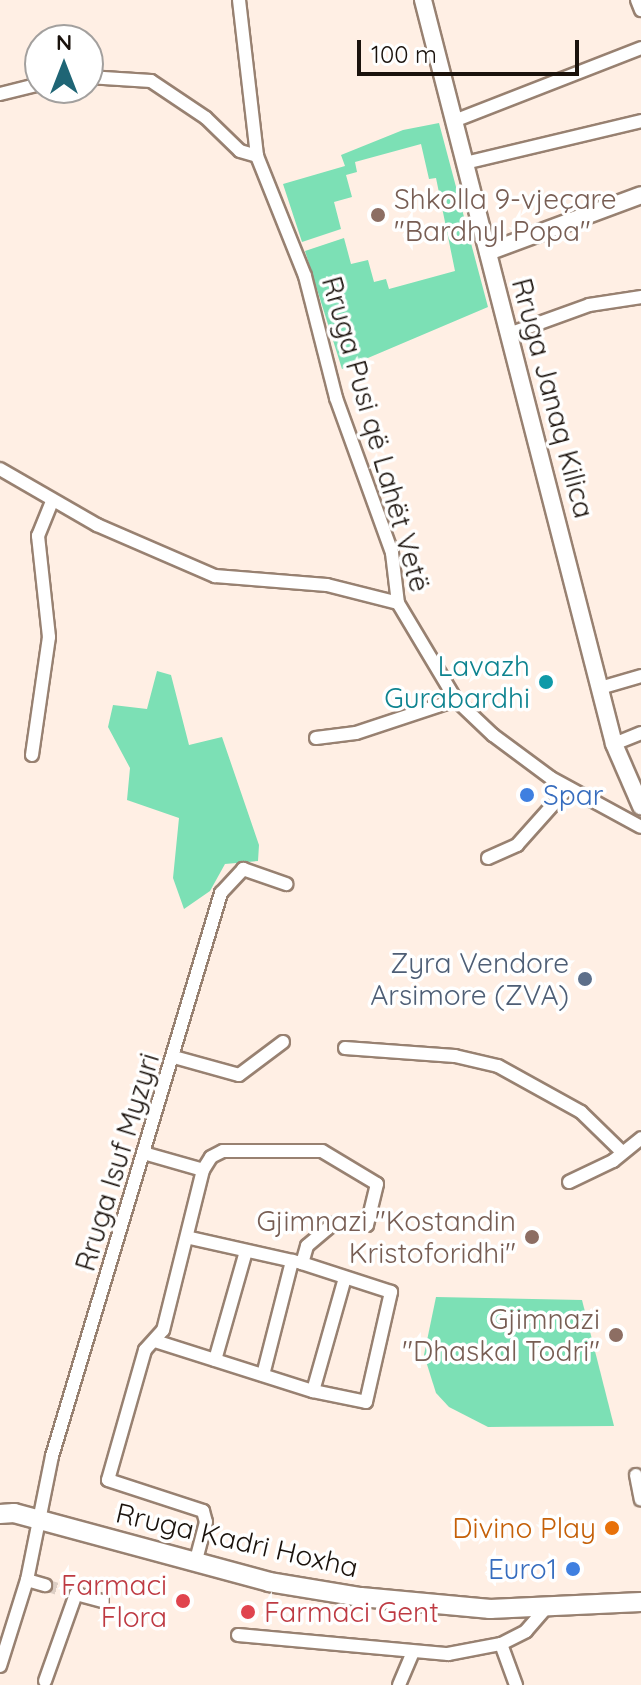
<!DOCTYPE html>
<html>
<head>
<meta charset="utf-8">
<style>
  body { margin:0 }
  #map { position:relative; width:641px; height:1685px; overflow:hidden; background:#ffefe4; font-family:Quicksand,sans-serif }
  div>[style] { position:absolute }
  .green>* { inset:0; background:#7ce0b5 }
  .minor-tunnel>* { height:12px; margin-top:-6px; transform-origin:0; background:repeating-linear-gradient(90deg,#ddcec4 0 12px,transparent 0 18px) }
  .roads { filter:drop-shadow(2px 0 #988171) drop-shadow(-2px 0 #988171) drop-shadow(0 2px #988171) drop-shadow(0 -2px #988171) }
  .minor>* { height:12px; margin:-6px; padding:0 6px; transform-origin:6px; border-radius:6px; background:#fff }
  .tertiary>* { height:16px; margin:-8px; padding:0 8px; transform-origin:8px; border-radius:8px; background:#fff }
  .secondary>* { height:18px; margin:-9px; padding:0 9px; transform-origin:9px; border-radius:9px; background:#fff }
  .dots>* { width:22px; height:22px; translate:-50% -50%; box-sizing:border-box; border:4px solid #fff; border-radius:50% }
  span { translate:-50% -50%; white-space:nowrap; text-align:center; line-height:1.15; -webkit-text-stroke:7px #fff; paint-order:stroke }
  .education-label { font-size:28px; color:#785e54 }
  .left { translate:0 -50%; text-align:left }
  .right { translate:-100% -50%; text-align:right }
  .street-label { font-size:28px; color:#1a120c }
  .culture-label { font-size:28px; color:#0d838f }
  .shop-label { font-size:28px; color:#366cbe }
  .service-label { font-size:28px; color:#4e5e75 }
  .food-label { font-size:28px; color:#c56008 }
  .health-label { font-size:28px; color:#be3a42 }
  .north { position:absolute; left:24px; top:24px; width:80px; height:80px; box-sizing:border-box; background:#fff; border:2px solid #a3a09e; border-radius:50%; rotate:0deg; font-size:22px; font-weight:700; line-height:32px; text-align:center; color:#1a120c }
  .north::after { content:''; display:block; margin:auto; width:28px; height:36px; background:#1f6575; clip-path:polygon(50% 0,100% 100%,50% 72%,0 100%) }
  .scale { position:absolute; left:357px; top:40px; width:222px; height:36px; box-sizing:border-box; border:4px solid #1a120c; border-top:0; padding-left:10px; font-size:24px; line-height:28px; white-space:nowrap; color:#1a120c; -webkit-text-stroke:6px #fff; paint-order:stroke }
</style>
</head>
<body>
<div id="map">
  <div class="green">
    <i style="clip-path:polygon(439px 123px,488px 307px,342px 369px,305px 251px,344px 238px,351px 264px,368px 260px,374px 282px,386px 279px,389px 289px,455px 271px,436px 178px,429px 179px,421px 144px,355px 162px,357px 172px,346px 175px,352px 197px,334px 202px,341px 229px,302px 242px,283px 184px,345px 166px,341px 155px,403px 130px)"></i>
    <i style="clip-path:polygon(157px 671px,171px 675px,189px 745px,222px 737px,259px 845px,258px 861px,225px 864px,210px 891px,184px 909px,173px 878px,179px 818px,127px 800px,130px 768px,108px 727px,113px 705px,147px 709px)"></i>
    <i style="clip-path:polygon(436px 1297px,582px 1300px,614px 1426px,488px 1427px,449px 1407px,436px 1393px,424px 1355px)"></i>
  </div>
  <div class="minor-tunnel">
    <i style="left:45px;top:1585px;width:21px;rotate:17deg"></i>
  </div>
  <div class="roads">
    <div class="minor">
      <i style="left:239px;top:0;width:157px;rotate:83.4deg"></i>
      <i style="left:257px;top:156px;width:129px;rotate:68.2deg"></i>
      <i style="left:305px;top:276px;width:126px;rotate:75.7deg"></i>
      <i style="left:336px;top:398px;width:165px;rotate:70.1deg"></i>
      <i style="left:392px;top:553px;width:50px;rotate:83.2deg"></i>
      <i style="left:398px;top:603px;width:113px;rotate:59.1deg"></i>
      <i style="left:456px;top:700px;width:51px;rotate:43.4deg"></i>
      <i style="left:493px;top:735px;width:72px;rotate:36.6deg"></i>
      <i style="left:551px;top:778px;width:102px;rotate:28.6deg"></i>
      <i style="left:637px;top:0;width:11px;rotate:68deg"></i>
      <i style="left:88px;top:77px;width:63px;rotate:3.6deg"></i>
      <i style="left:151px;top:81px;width:66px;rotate:33.9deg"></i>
      <i style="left:206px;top:118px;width:47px;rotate:44.1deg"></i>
      <i style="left:240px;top:151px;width:18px;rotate:16deg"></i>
      <i style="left:0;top:94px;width:41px;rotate:-14deg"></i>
      <i style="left:454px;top:121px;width:201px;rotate:-21.3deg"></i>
      <i style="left:465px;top:163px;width:181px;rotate:-13.4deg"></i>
      <i style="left:509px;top:334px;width:85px;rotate:-19.9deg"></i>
      <i style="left:589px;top:305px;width:53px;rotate:-8.7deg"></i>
      <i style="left:0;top:469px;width:112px;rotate:30deg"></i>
      <i style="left:97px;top:525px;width:129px;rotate:23.4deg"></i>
      <i style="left:215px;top:576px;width:112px;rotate:4.6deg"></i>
      <i style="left:327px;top:585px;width:73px;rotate:14.2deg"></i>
      <i style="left:600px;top:688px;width:43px;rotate:-16.3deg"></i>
      <i style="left:316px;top:738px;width:40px;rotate:-7.1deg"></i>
      <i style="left:356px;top:733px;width:105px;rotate:-18.3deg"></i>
      <i style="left:614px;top:744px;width:29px;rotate:-22deg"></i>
      <i style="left:32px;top:755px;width:119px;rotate:-81.8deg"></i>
      <i style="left:49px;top:637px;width:102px;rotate:-96.2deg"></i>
      <i style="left:38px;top:536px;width:37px;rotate:-68deg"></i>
      <i style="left:488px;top:858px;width:32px;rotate:-24deg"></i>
      <i style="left:517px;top:845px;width:76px;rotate:-48.2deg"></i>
      <i style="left:345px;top:1048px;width:110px;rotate:4.2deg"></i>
      <i style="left:455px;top:1056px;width:44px;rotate:13.1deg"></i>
      <i style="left:498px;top:1066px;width:95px;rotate:29deg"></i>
      <i style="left:581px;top:1112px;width:57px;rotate:44.3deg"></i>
      <i style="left:174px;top:1057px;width:67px;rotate:15.5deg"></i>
      <i style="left:239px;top:1075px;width:55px;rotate:-36.9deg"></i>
      <i style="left:147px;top:1154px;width:58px;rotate:15.9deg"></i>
      <i style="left:203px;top:1170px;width:165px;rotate:104deg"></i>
      <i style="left:163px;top:1330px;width:27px;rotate:132deg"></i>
      <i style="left:145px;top:1350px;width:135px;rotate:105.9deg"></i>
      <i style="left:108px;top:1480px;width:100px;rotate:18.1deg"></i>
      <i style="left:203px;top:1511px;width:11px;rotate:75deg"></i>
      <i style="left:206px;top:1522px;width:43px;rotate:104.7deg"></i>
      <i style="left:203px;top:1170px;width:15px;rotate:-58deg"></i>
      <i style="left:211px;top:1157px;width:13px;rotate:-27deg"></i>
      <i style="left:223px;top:1151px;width:99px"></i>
      <i style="left:322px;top:1151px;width:64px;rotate:31deg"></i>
      <i style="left:377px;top:1184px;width:42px;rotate:103.7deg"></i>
      <i style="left:367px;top:1225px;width:34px;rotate:-178deg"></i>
      <i style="left:333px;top:1224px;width:34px;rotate:140deg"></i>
      <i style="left:307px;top:1246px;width:18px;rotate:106deg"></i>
      <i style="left:569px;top:1182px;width:49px;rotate:-25.5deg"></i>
      <i style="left:613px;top:1161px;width:36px;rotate:-39deg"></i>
      <i style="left:155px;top:1341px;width:166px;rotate:17.6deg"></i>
      <i style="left:313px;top:1391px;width:54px;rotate:11.7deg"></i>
      <i style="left:366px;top:1402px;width:113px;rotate:-77.2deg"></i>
      <i style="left:391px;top:1292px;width:94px;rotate:-162deg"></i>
      <i style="left:302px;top:1263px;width:115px;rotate:-167.4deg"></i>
      <i style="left:215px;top:1360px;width:113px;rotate:-74.1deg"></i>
      <i style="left:263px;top:1375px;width:118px;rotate:-75.7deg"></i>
      <i style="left:313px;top:1391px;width:117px;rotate:-74.2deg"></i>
      <i style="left:636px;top:1475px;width:25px;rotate:79deg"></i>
      <i style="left:27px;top:1580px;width:19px;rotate:16deg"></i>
      <i style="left:238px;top:1635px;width:211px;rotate:5.2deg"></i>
      <i style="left:448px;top:1654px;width:54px;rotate:-10.7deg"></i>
      <i style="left:501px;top:1644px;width:28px;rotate:-27deg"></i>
      <i style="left:526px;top:1631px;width:29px;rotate:-49deg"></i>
      <i style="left:501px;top:1644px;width:44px;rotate:69.9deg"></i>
      <i style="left:0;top:1666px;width:90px;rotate:-72.6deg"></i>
      <i style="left:27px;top:1580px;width:126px;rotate:-78.6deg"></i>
      <i style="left:52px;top:1456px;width:588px;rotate:-73.29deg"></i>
      <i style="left:221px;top:893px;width:33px;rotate:-47deg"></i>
      <i style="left:243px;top:869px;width:46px;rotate:19.2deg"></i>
      <i style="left:45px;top:1681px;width:92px;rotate:-70.4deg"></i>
      <i style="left:76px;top:1594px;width:27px;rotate:15deg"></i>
      <i style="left:399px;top:1685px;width:34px;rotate:-67deg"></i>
    </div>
    <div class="tertiary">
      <i style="left:423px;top:0;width:768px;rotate:75.6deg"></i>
      <i style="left:614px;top:744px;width:68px;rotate:66.5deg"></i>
      <i style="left:488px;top:252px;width:163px;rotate:-20.4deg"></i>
    </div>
    <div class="secondary">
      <i style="left:0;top:1514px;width:14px;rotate:-4deg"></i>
      <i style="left:14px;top:1513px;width:264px;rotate:15.1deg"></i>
      <i style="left:269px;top:1582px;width:93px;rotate:9.3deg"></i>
      <i style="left:361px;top:1597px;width:130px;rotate:5.3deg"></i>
      <i style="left:490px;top:1609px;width:151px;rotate:-2.7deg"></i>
    </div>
  </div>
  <div class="dots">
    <i style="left:378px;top:215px;background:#8d6e63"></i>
    <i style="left:546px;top:682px;background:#0f9aa8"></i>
    <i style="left:527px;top:795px;background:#3f7fe0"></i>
    <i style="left:585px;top:979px;background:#5c6f8a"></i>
    <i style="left:532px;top:1237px;background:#8d6e63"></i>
    <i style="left:616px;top:1335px;background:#8d6e63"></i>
    <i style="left:612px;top:1528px;background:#e8710a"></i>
    <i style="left:573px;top:1569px;background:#3f7fe0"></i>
    <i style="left:183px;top:1601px;background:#e0444e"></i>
    <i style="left:248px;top:1612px;background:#e0444e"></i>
  </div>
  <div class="education-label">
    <span class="left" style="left:394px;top:215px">Shkolla 9-vjeçare<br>"Bardhyl Popa"</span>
    <span class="right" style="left:516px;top:1237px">Gjimnazi "Kostandin<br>Kristoforidhi"</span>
    <span class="right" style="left:600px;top:1335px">Gjimnazi<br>"Dhaskal Todri"</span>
  </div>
  <div class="street-label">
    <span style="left:553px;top:398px;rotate:75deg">Rruga Janaq Kilica</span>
    <span style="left:376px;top:434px;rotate:74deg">Rruga Pusi që Lahët Vetë</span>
    <span style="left:117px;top:1162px;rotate:-73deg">Rruga Isuf Myzyri</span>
    <span style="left:237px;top:1540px;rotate:13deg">Rruga Kadri Hoxha</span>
  </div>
  <div class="culture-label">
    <span class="right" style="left:530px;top:682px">Lavazh<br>Gurabardhi</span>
  </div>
  <div class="shop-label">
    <span class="left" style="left:543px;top:795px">Spar</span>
    <span class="right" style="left:557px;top:1569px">Euro1</span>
  </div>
  <div class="service-label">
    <span class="right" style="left:569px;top:979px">Zyra Vendore<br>Arsimore (ZVA)</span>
  </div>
  <div class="food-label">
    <span class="right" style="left:596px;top:1528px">Divino Play</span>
  </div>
  <div class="health-label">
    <span class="right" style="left:167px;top:1601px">Farmaci<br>Flora</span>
    <span class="left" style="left:264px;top:1612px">Farmaci Gent</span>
  </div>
  <div class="north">N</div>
  <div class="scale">100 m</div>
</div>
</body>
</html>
